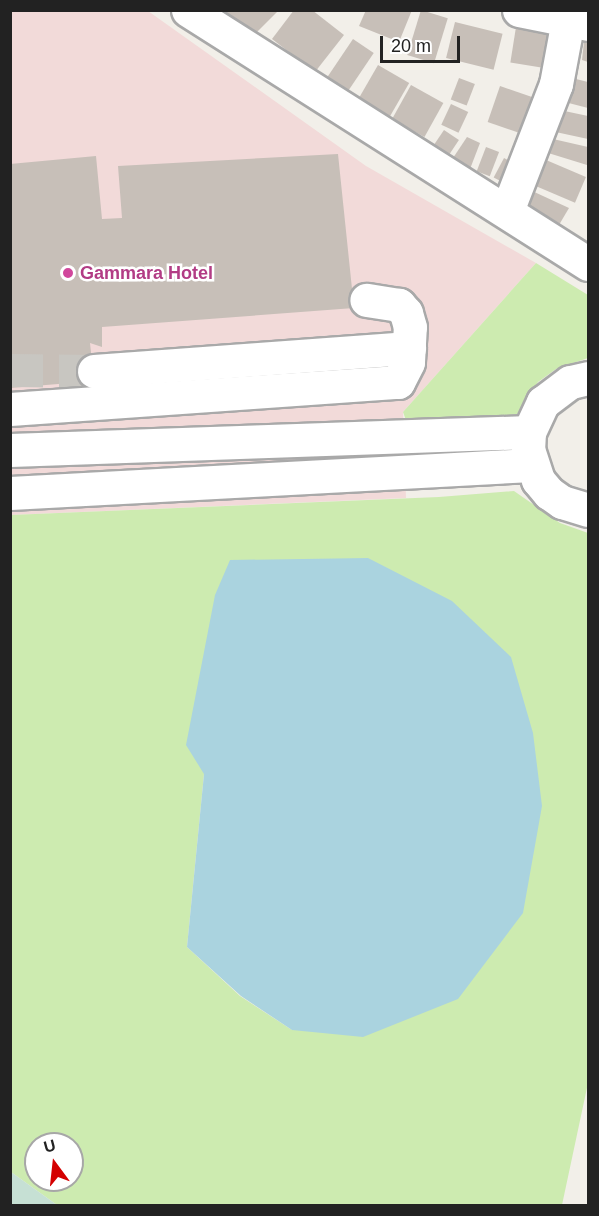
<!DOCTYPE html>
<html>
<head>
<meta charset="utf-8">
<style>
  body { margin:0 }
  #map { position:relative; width:599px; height:1216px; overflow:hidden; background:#f2efe9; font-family:Helvetica,sans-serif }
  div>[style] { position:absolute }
  .commercial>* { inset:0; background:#f2dad9 }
  .grass>* { inset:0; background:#cdebb0 }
  .wetland>* { inset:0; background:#c6e0d4 }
  .water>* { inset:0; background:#aad3df }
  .building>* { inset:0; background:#c7bfb8; transform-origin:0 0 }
  .minor-tunnel>* { height:33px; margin-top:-16.5px; transform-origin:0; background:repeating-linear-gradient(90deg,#c8c6c1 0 33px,transparent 0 49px) }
  .roads { filter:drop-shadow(2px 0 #a9a9a9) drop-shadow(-2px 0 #a9a9a9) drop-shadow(0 2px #a9a9a9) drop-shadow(0 -2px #a9a9a9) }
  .minor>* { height:33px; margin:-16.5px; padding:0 16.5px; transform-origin:16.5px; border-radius:16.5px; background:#fff }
  .dots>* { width:16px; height:16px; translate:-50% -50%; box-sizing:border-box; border:3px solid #fff; border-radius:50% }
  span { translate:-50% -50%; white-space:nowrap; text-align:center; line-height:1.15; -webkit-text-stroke:5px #fff; paint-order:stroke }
  .hotel-label { font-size:18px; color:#b23c85; font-weight:700 }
  .left { translate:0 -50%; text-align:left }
  .frame { position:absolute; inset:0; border:12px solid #222; pointer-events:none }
  .north { position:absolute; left:24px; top:1132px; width:60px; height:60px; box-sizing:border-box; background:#fff; border:2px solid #a7a7a7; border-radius:50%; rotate:345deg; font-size:16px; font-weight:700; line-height:24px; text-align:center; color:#222 }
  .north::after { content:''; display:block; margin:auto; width:21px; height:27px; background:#d40000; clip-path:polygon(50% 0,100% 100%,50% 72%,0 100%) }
  .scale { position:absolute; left:380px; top:36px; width:80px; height:27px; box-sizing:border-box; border:3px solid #222; border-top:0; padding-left:8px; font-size:18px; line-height:21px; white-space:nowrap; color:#222; -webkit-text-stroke:4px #fff; paint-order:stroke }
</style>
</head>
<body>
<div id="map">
  <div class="commercial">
    <i style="clip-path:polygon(10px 11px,148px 11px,366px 166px,536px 263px,403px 412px,406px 498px,11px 515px)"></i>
  </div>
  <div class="grass">
    <i style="clip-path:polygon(536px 263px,588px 295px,588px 358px,556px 369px,538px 382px,517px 414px,445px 424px,407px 423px,403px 412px)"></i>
    <i style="clip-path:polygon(evenodd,514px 491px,560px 523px,588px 533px,588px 1083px,562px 1205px,57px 1205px,11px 1172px,11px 515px,439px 497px,514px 491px,204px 774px,292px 1030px,240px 996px,187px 947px,204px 774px,514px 491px,36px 1144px,72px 1144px,72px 1180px,36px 1180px,36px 1144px)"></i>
  </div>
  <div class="wetland">
    <i style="clip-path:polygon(10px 1172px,11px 1172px,57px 1205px,11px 1205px)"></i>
  </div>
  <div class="water">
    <i style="clip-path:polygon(368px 558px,452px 601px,511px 657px,533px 733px,542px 806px,523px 913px,458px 999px,363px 1037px,292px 1030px,241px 996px,187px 947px,204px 774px,186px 745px,215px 595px,230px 560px)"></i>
  </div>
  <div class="building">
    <i style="clip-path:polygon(219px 10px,279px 10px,249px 40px)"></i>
    <i style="clip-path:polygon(294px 10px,312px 10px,344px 35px,315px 72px,272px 39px)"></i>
    <i style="clip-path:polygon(366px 10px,412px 10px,399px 42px,359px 26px)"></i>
    <i style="left:421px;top:10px;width:28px;height:47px;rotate:17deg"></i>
    <i style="left:455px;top:22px;width:49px;height:37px;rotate:14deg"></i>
    <i style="left:516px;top:27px;width:39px;height:36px;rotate:9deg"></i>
    <i style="clip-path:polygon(585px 33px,588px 33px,588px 62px,582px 60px)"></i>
    <i style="left:353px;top:39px;width:25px;height:50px;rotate:34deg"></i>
    <i style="left:378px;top:65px;width:36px;height:43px;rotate:30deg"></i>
    <i style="clip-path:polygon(564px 76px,588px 82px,588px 108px,557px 100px)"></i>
    <i style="left:459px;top:78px;width:17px;height:23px;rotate:21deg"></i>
    <i style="left:411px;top:85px;width:37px;height:39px;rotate:29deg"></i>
    <i style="left:500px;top:86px;width:43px;height:38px;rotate:19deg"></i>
    <i style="left:451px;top:104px;width:19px;height:23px;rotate:25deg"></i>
    <i style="clip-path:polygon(555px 109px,588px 116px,588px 139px,551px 131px)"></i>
    <i style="left:444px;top:130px;width:18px;height:20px;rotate:34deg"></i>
    <i style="clip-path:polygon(467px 137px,480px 143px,470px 169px,453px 158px)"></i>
    <i style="clip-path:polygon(553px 139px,588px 147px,587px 165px,545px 152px)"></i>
    <i style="left:486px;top:147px;width:14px;height:26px;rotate:21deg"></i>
    <i style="clip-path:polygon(338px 154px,354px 308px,102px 327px,102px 347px,90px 343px,94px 381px,10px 388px,10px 164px,96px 156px,102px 219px,122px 218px,118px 166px)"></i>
    <i style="left:539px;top:157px;width:51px;height:28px;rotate:23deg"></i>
    <i style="left:504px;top:158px;width:19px;height:22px;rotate:28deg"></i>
    <i style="clip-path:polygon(530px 190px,569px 208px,556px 230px,518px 208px)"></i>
  </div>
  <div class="minor-tunnel">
    <i style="left:10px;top:370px;width:84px;rotate:0.7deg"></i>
  </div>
  <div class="roads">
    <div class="minor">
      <i style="left:188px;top:10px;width:474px;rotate:32.4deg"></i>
      <i style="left:519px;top:10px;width:70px;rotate:11.5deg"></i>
      <i style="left:507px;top:211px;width:136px;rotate:-68.9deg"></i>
      <i style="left:556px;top:84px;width:65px;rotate:-79.4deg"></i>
      <i style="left:94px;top:371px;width:316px;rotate:-4.2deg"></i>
      <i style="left:588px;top:378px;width:18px;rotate:167deg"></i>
      <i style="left:570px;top:382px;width:34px;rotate:143deg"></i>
      <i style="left:543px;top:402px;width:33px;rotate:115deg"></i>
      <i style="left:529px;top:432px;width:17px;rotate:93deg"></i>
      <i style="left:528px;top:449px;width:33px;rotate:72deg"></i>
      <i style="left:538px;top:480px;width:17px;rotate:50deg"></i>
      <i style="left:549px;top:493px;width:16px;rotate:35deg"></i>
      <i style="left:562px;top:502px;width:27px;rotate:17deg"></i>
      <i style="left:10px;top:409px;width:389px;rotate:-4deg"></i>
      <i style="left:398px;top:382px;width:22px;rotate:-63deg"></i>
      <i style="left:408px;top:362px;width:35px;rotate:-87deg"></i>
      <i style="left:410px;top:327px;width:15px;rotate:-106deg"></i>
      <i style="left:406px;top:313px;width:11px;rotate:-131deg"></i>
      <i style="left:399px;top:305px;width:33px;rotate:-171deg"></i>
      <i style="left:10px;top:450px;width:519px;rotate:-1.99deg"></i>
      <i style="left:10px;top:493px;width:522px;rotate:-3.08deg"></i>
    </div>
  </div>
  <div class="dots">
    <i style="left:68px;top:273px;background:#d1479c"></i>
  </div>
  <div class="hotel-label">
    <span class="left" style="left:80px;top:273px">Gammara Hotel</span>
  </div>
  <div class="frame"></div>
  <div class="north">U</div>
  <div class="scale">20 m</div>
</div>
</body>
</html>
